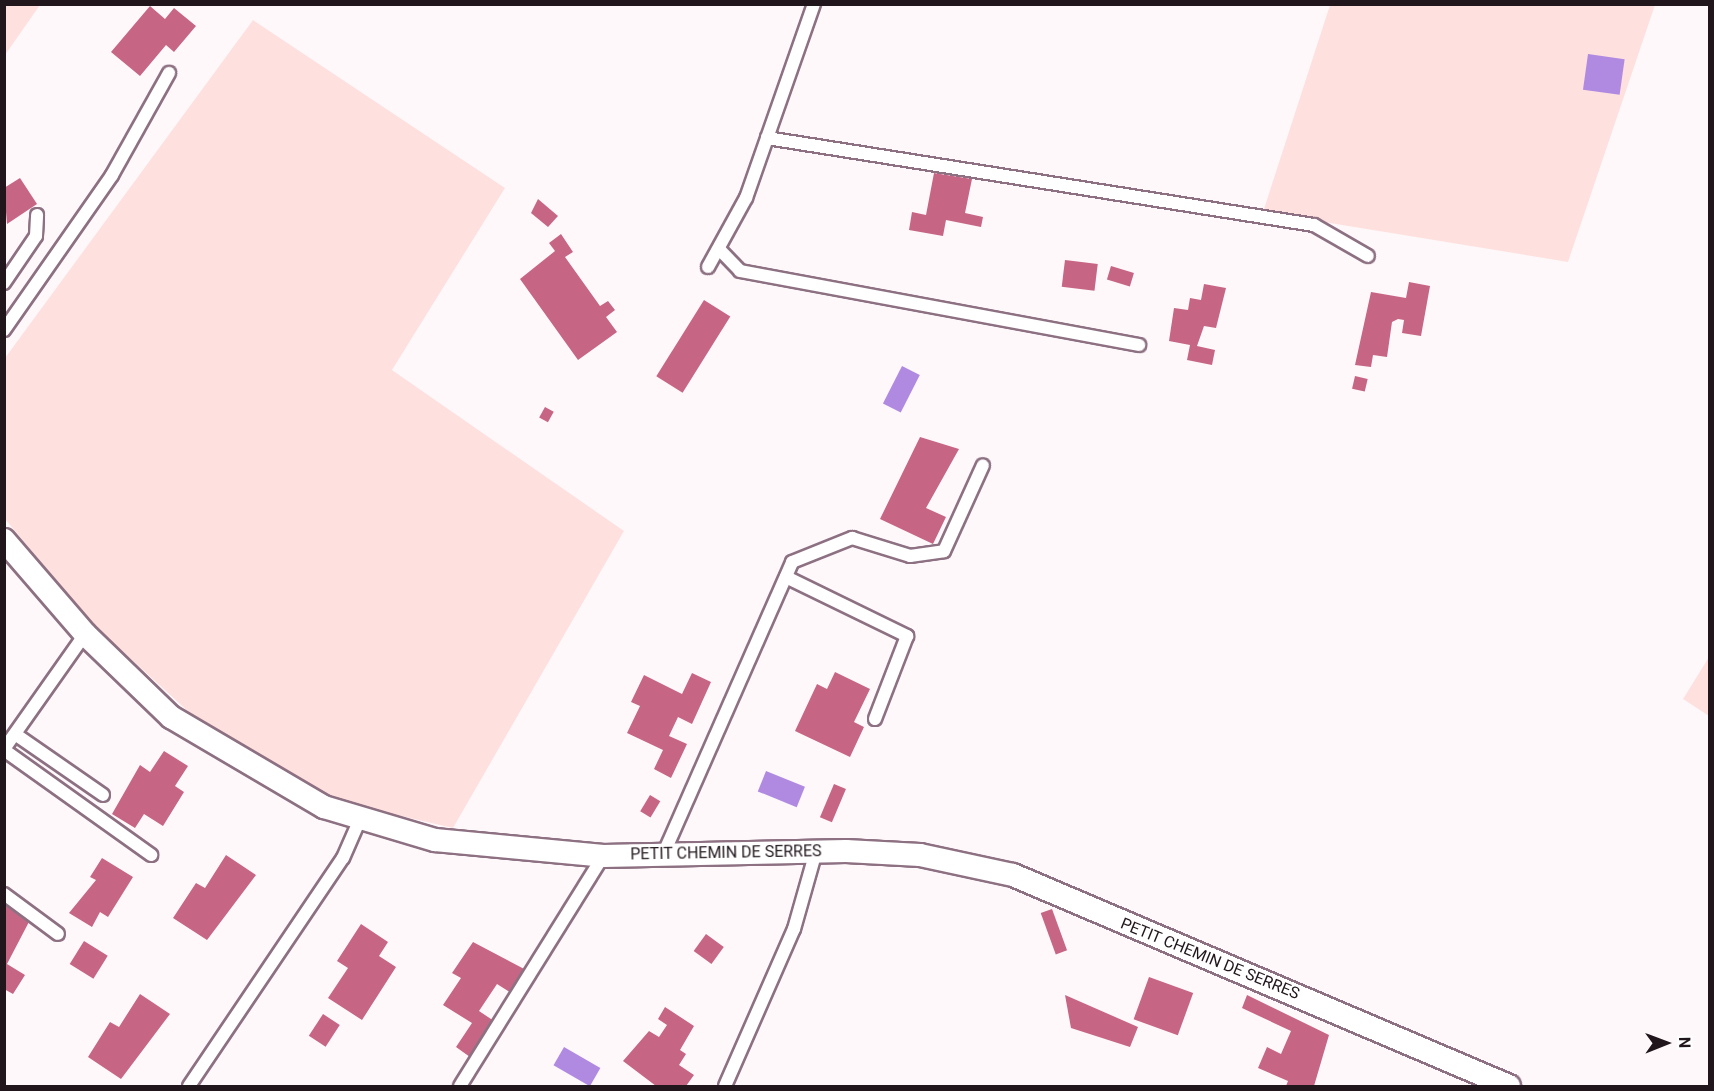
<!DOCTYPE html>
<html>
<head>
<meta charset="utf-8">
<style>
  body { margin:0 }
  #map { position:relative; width:1714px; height:1091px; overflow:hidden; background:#fef8fb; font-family:Roboto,sans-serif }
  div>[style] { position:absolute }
  .green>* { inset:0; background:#fee1df }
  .water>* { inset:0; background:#b08ae1; transform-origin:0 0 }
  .building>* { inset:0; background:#c76584; transform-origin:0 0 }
  .roads { filter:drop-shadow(2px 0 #8d7182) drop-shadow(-2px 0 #8d7182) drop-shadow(0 2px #8d7182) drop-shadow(0 -2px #8d7182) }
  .lane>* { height:12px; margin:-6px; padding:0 6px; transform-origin:6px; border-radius:6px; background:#fff }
  .street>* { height:22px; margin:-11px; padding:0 11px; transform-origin:11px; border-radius:11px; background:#fff }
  span { translate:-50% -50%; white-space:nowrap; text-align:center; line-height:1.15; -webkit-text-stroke:5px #fff; paint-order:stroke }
  .street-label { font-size:16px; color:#20161c }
  .frame { position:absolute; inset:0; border:6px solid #20161c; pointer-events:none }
  .north { position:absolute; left:1636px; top:1013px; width:60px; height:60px; -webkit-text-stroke:4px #fff; paint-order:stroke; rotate:89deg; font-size:16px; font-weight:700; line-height:24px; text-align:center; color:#20161c }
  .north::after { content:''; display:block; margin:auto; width:21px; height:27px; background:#20161c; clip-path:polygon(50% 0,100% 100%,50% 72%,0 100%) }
</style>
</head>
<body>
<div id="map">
  <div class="green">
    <i style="clip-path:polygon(5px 4px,40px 5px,5px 55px,4px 5px)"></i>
    <i style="clip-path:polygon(1330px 5px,1655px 5px,1568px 262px,1263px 212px)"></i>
    <i style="clip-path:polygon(253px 20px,505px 188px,392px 370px,624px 531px,453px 828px,362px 807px,288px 778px,192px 715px,94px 625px,5px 519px,5px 358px)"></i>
    <i style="clip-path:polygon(1709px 657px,1709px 716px,1683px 699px)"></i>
  </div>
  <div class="water">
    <i style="left:1588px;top:54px;width:37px;height:36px;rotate:8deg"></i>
    <i style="left:902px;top:366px;width:20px;height:42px;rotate:27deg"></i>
    <i style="left:766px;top:771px;width:42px;height:22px;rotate:22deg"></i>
    <i style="left:564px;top:1047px;width:42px;height:21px;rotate:30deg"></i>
  </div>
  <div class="building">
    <i style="clip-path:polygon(150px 6px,165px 19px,174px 8px,196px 26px,174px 52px,166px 45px,140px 76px,111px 52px)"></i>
    <i style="clip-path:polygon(934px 173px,972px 179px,965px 213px,983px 217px,981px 227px,946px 220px,943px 236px,909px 230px,912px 212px,926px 215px)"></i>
    <i style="clip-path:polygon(20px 178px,37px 204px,7px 224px,4px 188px)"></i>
    <i style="clip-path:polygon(538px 199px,558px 216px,548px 227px,531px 213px)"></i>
    <i style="clip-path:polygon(561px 234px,573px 252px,565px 257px,600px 306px,608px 301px,615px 310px,606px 317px,617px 332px,578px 360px,520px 279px,555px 251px,549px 243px)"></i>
    <i style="left:1065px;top:260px;width:33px;height:27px;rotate:7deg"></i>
    <i style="left:1111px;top:266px;width:24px;height:14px;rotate:17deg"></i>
    <i style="clip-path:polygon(1409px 282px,1430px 286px,1421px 336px,1402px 333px,1404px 320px,1398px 319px,1392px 322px,1387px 357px,1373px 355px,1371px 367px,1355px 365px,1371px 292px,1406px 298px)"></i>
    <i style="clip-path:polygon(1204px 284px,1226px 288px,1216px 328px,1204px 326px,1197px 346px,1215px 350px,1212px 365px,1187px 360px,1190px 345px,1169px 341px,1174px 308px,1188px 310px,1190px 298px,1201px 300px)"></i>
    <i style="left:704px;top:300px;width:31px;height:90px;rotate:32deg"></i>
    <i style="left:1355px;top:376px;width:13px;height:13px;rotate:13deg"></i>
    <i style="left:545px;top:407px;width:10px;height:12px;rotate:29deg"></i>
    <i style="clip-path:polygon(920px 437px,959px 449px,926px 508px,946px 517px,933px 544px,880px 519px)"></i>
    <i style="clip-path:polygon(835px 672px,870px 689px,854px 722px,864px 727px,850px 757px,795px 731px,817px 684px,827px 689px)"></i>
    <i style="clip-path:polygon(692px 673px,711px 682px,692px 724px,678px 717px,669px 736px,687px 744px,671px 778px,654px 769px,663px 750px,627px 733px,640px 706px,631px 702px,644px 675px,682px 694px)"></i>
    <i style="clip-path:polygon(164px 751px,188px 766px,175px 786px,184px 792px,163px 826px,144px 814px,135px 828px,112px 814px,140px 765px,150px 772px)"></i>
    <i style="left:834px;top:784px;width:13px;height:36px;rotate:23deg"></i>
    <i style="left:650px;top:795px;width:12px;height:19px;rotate:31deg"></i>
    <i style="clip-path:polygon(226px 855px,256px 875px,207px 940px,173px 918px,196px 883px,205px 888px)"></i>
    <i style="clip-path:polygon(102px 858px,133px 877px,108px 917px,100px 912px,92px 927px,69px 913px,96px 880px,90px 877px)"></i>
    <i style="clip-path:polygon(4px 903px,31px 918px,7px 964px,25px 975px,13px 994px,4px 989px)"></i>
    <i style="left:1052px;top:909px;width:44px;height:12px;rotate:70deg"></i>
    <i style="clip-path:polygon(361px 924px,388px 942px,379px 956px,396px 967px,362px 1020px,328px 998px,348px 968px,337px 961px)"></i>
    <i style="left:706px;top:934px;width:22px;height:21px;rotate:36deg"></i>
    <i style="left:84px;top:941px;width:28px;height:27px;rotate:32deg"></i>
    <i style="clip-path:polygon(473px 942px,528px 971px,513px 994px,497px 984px,479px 1011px,494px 1021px,470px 1057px,456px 1047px,472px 1023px,443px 1005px,461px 978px,452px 973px)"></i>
    <i style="left:1149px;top:977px;width:47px;height:45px;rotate:20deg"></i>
    <i style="clip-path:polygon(140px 994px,170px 1014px,121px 1079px,88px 1057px,110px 1022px,119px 1027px)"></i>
    <i style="clip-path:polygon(1065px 995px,1138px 1027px,1130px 1047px,1071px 1028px)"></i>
    <i style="clip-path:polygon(1247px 995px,1329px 1035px,1314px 1086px,1286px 1086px,1288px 1081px,1258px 1068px,1267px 1047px,1281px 1054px,1291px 1031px,1242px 1008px)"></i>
    <i style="clip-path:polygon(665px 1007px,694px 1026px,680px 1050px,686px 1054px,679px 1065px,694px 1075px,686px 1086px,656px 1086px,623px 1061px,649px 1031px,659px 1037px,667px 1025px,658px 1019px)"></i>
    <i style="left:323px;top:1014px;width:20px;height:26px;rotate:33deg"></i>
  </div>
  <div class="roads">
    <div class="lane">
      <i style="left:767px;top:138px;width:554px;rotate:9.04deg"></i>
      <i style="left:1314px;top:225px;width:62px;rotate:29.9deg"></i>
      <i style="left:719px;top:249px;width:30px;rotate:46deg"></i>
      <i style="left:740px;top:271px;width:406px;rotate:10.5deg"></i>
      <i style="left:708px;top:267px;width:79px;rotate:-61.2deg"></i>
      <i style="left:746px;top:198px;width:206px;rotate:-70.7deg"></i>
      <i style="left:4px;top:283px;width:57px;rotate:-55.8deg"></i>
      <i style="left:36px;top:236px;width:21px;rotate:-87deg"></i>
      <i style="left:4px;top:330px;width:189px;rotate:-55.1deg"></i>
      <i style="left:112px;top:175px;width:117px;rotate:-60.8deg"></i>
      <i style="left:786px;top:577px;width:135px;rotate:26deg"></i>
      <i style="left:907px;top:636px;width:89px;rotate:111.1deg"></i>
      <i style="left:15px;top:734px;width:107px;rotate:34.7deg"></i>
      <i style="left:4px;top:749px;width:141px;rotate:-54.8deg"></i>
      <i style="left:4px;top:750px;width:181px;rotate:35.5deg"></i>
      <i style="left:663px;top:855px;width:320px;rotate:-66.2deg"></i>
      <i style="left:792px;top:562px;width:65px;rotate:-21.8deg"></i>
      <i style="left:852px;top:538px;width:61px;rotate:17.2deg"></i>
      <i style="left:910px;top:556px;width:34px;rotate:-8deg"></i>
      <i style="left:944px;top:551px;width:94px;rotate:-65.6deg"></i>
      <i style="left:4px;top:894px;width:67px;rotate:36.5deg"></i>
      <i style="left:189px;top:1086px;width:275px;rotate:-56deg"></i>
      <i style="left:343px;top:858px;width:43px;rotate:-66.4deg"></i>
      <i style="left:460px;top:1086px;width:271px;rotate:-58.1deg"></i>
      <i style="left:725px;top:1086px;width:171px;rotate:-66.3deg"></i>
      <i style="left:794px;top:929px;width:81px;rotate:-74.2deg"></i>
    </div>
    <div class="street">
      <i style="left:4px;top:540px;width:124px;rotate:49.2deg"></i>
      <i style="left:85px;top:634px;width:120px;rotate:44deg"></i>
      <i style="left:171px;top:717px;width:178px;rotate:30.5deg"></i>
      <i style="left:324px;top:807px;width:116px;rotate:16.6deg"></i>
      <i style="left:435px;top:840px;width:169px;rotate:5.4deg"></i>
      <i style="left:603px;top:856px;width:243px;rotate:-1.2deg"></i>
      <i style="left:846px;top:851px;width:74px;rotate:3.1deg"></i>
      <i style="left:920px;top:855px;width:95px;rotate:12.1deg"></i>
      <i style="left:1013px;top:875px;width:539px;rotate:23.05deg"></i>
    </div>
  </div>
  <div class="street-label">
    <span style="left:726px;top:853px;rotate:-1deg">PETIT CHEMIN DE SERRES</span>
    <span style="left:1210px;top:959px;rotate:22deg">PETIT CHEMIN DE SERRES</span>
  </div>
  <div class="frame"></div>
  <div class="north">N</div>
</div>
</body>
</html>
